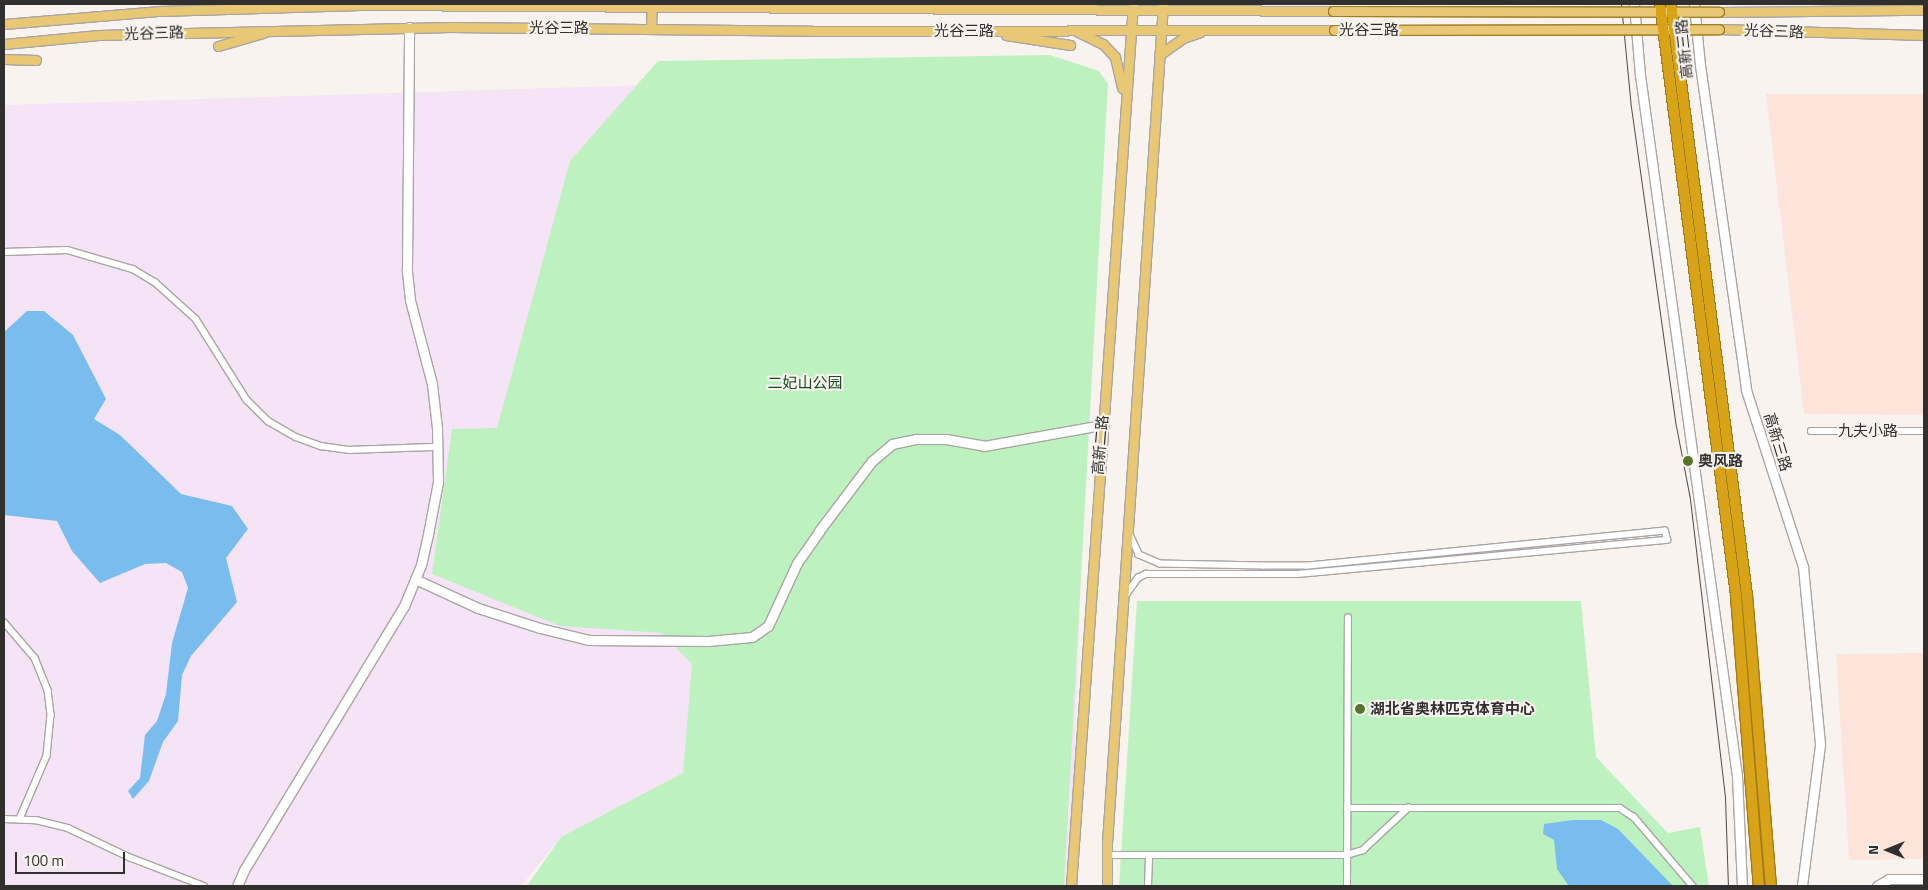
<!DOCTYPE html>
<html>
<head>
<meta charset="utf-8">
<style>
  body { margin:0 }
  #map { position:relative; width:1928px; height:890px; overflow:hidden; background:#f8f3ef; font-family:"Titillium Web","Noto Sans SC",sans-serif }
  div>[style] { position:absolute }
  .commercial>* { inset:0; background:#f5e4f5 }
  .industrial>* { inset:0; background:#fde4da }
  .green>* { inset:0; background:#bef1c0 }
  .water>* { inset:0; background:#78bded }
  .roads { filter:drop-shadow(1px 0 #aaa5a2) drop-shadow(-1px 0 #aaa5a2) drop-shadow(0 1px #aaa5a2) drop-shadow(0 -1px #aaa5a2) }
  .street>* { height:5.5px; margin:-2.75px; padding:0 2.75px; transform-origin:2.75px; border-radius:2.75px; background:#fff }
  .secondary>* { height:9px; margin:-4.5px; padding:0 4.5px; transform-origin:4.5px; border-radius:4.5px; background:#fff }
  .primary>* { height:9px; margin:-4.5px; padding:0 4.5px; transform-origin:4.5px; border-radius:4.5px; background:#e8c874 }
  .tram>* { height:1px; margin:-0.5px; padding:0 0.5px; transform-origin:0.5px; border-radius:0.5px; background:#4b4947 }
  .bridges { filter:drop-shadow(1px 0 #9f7b1f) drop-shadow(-1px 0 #9f7b1f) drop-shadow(0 1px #9f7b1f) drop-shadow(0 -1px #9f7b1f) }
  .primary-bridge>* { height:9px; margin:-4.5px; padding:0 4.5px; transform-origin:4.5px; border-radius:4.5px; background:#e8c874 }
  .highway-bridge>* { height:10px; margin:-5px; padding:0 5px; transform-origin:5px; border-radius:5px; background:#d9a317 }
  .dots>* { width:14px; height:14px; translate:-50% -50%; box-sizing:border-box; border:2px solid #f8f3ef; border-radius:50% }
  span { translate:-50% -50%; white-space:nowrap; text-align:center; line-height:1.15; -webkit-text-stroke:4px #f8f3ef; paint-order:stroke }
  .street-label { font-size:15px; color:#32302e }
  .park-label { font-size:15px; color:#104f1c }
  .poi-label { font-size:15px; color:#32302e; font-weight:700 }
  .left { translate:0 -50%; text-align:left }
  .frame { position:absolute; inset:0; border:5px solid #32302e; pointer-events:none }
  .north { position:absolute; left:1863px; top:825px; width:50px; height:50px; -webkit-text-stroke:4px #f8f3ef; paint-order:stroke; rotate:270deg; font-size:14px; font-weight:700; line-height:20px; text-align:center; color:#32302e }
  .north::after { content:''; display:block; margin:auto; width:18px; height:22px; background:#32302e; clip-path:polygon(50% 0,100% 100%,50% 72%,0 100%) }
  .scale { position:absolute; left:15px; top:852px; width:110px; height:22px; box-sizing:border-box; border:2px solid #32302e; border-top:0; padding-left:6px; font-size:15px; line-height:18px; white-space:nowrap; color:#32302e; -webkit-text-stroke:4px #f8f3ef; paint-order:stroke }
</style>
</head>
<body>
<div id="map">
  <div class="commercial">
    <i style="clip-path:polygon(1099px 71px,1070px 886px,1036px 886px,742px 800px,561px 837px,521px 886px,4px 886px,4px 105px)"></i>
  </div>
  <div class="industrial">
    <i style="clip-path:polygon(1766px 94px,1924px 94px,1924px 415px,1804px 414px)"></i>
    <i style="clip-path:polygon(1924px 653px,1924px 859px,1849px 860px,1836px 654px)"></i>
  </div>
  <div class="green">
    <i style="clip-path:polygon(1050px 55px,1099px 71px,1108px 84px,1064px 886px,527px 886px,561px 837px,683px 773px,692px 664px,662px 633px,560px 626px,432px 574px,452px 429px,497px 428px,570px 161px,658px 61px)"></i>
    <i style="clip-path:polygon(1137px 601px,1581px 601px,1596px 757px,1668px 833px,1700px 827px,1709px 886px,1119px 886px)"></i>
  </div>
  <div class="water">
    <i style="clip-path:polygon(27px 311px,44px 311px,73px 335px,106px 399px,94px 419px,120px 435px,181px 494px,232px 506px,248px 529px,226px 558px,237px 602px,191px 656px,182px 675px,178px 721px,163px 742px,149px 781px,133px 799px,128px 791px,140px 778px,145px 735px,157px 721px,166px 694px,172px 643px,188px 588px,182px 572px,166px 563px,145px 564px,100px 583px,72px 551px,57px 521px,4px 515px,4px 332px)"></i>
    <i style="clip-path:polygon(1573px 820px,1601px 820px,1618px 829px,1673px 886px,1569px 886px,1557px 869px,1554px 840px,1543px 834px,1544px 824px)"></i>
  </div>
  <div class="roads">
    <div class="street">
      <i style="left:4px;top:252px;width:63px;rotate:-1.8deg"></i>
      <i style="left:67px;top:250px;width:69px;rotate:16.1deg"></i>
      <i style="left:133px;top:269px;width:26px;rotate:31deg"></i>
      <i style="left:155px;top:282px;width:55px;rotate:42.1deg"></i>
      <i style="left:196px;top:319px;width:96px;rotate:57.8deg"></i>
      <i style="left:247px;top:400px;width:30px;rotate:45deg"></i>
      <i style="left:268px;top:421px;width:32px;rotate:30deg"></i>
      <i style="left:296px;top:437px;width:27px;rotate:20deg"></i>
      <i style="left:321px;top:446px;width:29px;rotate:8deg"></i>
      <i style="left:350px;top:450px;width:87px;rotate:-2deg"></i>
      <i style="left:1811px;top:431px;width:113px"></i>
      <i style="left:1126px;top:595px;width:21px;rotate:-55deg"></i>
      <i style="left:1138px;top:578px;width:9px;rotate:-27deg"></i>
      <i style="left:1146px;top:574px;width:152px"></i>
      <i style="left:1298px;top:574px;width:371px;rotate:-5.3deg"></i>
      <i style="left:1667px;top:540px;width:9px;rotate:-103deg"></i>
      <i style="left:1665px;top:531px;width:360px;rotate:174.4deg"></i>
      <i style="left:1307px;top:566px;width:43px;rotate:180deg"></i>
      <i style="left:1264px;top:566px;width:104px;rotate:-178.9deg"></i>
      <i style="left:1160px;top:564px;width:23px;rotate:-157deg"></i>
      <i style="left:1139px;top:555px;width:23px;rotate:-115deg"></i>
      <i style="left:4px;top:622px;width:48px;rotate:49.3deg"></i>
      <i style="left:35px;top:658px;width:35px;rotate:68deg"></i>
      <i style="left:48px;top:690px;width:25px;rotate:83deg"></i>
      <i style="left:51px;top:715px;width:41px;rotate:95.6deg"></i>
      <i style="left:47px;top:756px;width:69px;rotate:113.2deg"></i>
      <i style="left:1347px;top:808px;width:273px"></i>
      <i style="left:1620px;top:808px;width:17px;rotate:33deg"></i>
      <i style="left:1634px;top:817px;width:91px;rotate:49.5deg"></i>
      <i style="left:4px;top:819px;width:32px;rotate:2deg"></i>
      <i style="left:36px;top:820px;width:33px;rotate:14deg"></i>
      <i style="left:68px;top:828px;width:68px;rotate:25.4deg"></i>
      <i style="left:129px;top:857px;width:80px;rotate:21.1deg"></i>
      <i style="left:1107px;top:855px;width:240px"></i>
      <i style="left:1347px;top:855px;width:17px;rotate:-17deg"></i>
      <i style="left:1363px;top:850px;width:62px;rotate:-43deg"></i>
      <i style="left:1148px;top:886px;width:30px;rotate:-88deg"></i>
      <i style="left:1347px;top:886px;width:268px;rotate:-89.8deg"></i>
    </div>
    <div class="secondary">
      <i style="left:1634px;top:4px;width:71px;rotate:85.2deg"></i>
      <i style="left:1640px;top:75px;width:708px;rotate:82.12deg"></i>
      <i style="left:1737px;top:776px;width:110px;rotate:87.4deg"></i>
      <i style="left:1694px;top:4px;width:61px;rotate:84.4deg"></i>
      <i style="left:1700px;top:65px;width:328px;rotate:81.9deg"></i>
      <i style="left:1746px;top:390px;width:186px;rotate:72.1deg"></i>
      <i style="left:1803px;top:567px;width:179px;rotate:84.5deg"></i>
      <i style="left:1820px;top:745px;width:142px;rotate:97.3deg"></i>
      <i style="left:415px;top:579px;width:69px;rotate:24.7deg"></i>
      <i style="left:478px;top:608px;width:65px;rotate:17.9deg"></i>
      <i style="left:540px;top:628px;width:50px;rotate:13.8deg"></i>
      <i style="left:589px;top:640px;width:119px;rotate:0.5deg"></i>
      <i style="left:708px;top:641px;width:44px;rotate:-5.2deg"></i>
      <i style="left:752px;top:637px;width:19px;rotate:-35deg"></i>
      <i style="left:768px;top:626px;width:69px;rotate:-65.3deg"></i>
      <i style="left:797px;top:563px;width:39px;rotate:-55deg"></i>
      <i style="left:819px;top:531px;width:88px;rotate:-52.9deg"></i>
      <i style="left:872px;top:461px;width:26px;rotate:-40deg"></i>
      <i style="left:892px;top:444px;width:25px;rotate:-12deg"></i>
      <i style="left:916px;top:439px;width:30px"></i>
      <i style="left:946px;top:439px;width:39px;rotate:10deg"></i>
      <i style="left:984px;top:446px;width:120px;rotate:-10.1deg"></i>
      <i style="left:237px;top:886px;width:17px;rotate:-66deg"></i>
      <i style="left:244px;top:870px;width:309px;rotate:-58.8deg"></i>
      <i style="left:404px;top:606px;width:44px;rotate:-67.5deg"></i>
      <i style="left:421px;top:565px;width:32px;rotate:-77deg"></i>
      <i style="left:428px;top:534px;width:53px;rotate:-79.1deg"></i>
      <i style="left:438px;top:482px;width:54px;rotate:-91.1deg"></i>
      <i style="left:437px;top:428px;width:44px;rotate:-96.5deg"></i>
      <i style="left:432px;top:384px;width:87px;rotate:-104.7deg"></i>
      <i style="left:410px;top:300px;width:31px;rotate:-96deg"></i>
      <i style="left:407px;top:269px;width:242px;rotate:-89.5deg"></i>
      <i style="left:1877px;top:886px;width:14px;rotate:-30deg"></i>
      <i style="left:1889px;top:879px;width:35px"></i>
    </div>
    <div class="primary">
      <i style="left:1719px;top:12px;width:205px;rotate:-0.6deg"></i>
      <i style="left:4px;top:24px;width:157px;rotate:-4.8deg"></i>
      <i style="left:160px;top:11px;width:200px;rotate:-1.7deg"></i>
      <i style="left:360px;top:5px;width:973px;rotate:0.35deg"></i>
      <i style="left:651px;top:28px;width:24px;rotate:-88deg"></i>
      <i style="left:1719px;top:29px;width:205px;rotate:1.7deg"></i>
      <i style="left:1076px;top:31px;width:30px;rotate:26deg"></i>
      <i style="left:1103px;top:44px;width:18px;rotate:47deg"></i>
      <i style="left:1115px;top:57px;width:32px;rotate:77deg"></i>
      <i style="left:1006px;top:35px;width:65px;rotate:8.9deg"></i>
      <i style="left:4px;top:44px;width:95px;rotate:-5.4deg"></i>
      <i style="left:99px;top:35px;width:351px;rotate:-1.3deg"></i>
      <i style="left:450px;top:27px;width:362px;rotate:0.6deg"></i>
      <i style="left:812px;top:31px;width:522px;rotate:-0.11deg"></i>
      <i style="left:218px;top:46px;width:47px;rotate:-16.1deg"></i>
      <i style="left:1159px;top:55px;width:29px;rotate:-35deg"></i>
      <i style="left:1183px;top:38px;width:18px;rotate:-19deg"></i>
      <i style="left:4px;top:59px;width:32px;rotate:2deg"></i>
      <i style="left:1071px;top:886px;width:884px;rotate:-85.98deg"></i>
      <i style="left:1107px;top:886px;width:43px;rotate:-90deg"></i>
      <i style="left:1107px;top:843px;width:841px;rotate:-86.18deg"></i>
    </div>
  </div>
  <div class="tram">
    <i style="left:1621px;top:4px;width:103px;rotate:84.5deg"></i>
    <i style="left:1631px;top:107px;width:322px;rotate:82deg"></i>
    <i style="left:1676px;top:426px;width:74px;rotate:79.1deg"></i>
    <i style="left:1690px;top:499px;width:300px;rotate:83.3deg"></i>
    <i style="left:1725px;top:797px;width:89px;rotate:88.1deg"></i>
  </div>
  <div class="bridges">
    <div class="primary-bridge">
      <i style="left:1333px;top:11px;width:386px;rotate:0.1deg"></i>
      <i style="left:1334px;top:30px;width:385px;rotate:-0.1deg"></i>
    </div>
    <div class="highway-bridge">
      <i style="left:1660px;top:4px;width:597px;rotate:82.68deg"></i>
      <i style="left:1736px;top:596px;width:291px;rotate:85.5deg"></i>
      <i style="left:1671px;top:4px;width:596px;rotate:82.67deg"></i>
      <i style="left:1747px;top:595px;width:292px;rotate:85.3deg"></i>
    </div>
  </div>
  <div class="dots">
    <i style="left:1688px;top:461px;background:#577429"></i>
    <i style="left:1360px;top:709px;background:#577429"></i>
  </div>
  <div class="street-label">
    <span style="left:559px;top:28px">光谷三路</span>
    <span style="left:1369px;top:30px">光谷三路</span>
    <span style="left:964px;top:31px">光谷三路</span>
    <span style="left:1774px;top:31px;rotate:2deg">光谷三路</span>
    <span style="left:154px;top:33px;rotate:-2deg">光谷三路</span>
    <span style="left:1684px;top:49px;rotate:-96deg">高新三路</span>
    <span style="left:1868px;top:431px">九夫小路</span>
    <span style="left:1778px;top:442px;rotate:73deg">高新三路</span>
    <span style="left:1100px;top:445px;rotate:-85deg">高新二路</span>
  </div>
  <div class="park-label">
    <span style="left:805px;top:383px">二妃山公园</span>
  </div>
  <div class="poi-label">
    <span class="left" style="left:1698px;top:461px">奥风路</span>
    <span class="left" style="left:1370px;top:709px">湖北省奥林匹克体育中心</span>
  </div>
  <div class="frame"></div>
  <div class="north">N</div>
  <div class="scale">100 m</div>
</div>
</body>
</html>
